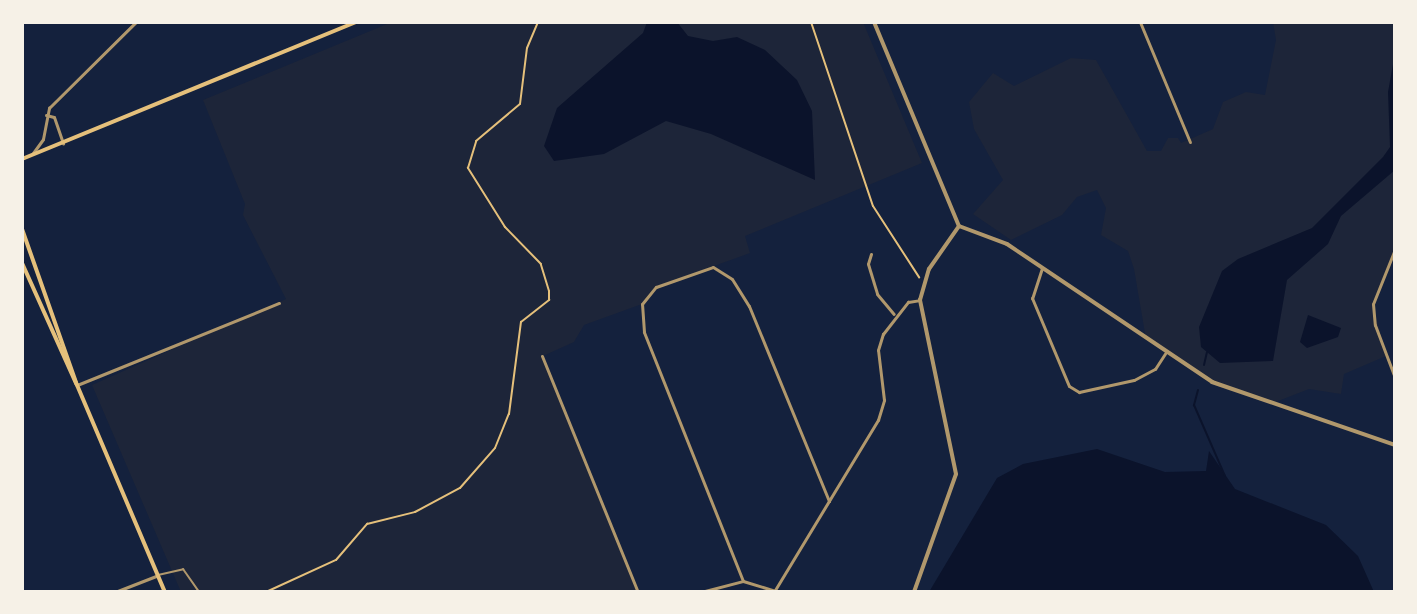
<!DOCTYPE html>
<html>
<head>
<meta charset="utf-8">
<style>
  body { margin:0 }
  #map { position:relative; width:1417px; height:614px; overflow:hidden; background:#14213d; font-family:"IBM Plex Serif",serif }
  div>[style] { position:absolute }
  .green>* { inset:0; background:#1d2539 }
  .water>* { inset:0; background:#0b132b }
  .stream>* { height:2px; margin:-1px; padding:0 1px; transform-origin:1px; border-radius:1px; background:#0b132b }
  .path>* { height:2px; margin:-1px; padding:0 1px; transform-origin:1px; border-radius:1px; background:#e5c07b }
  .service>* { height:2px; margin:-1px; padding:0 1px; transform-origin:1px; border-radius:1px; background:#b1986c }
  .minor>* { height:3px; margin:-1.5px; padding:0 1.5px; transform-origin:1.5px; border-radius:1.5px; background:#b1986c }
  .tertiary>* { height:4px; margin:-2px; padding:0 2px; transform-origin:2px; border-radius:2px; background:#b1986c }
  .secondary>* { height:4px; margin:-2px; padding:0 2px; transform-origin:2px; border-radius:2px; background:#e5c07b }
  span { translate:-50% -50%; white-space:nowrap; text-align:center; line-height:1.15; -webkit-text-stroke:6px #f6f1e7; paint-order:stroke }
  .frame { position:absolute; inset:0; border:24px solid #f6f1e7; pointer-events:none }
</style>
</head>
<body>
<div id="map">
  <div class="green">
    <i style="clip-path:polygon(392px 22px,863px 22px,922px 163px,745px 236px,750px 253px,656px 287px,642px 304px,584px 325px,574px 342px,543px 356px,638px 592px,181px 592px,92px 385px,286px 299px,243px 215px,245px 204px,203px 100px)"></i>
    <i style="clip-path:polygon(1273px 22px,1395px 22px,1395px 249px,1373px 304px,1386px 356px,1344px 374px,1341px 394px,1309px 389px,1273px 403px,1212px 382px,1146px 339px,1134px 269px,1128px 251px,1101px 235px,1106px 208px,1097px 190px,1077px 197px,1062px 215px,1011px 240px,973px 214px,1003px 180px,974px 129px,969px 102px,993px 73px,1014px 86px,1071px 58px,1096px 60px,1147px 151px,1161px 151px,1168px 138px,1178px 138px,1181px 143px,1213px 129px,1223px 102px,1246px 92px,1265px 95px,1276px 40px)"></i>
  </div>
  <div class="water">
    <i style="clip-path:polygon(647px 22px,677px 22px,688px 36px,713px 41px,737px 37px,765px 50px,797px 80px,812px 111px,815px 180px,711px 134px,666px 121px,604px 154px,554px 161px,544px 146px,557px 108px,643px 33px)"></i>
    <i style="clip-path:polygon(1395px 53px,1395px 170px,1341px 216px,1328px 244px,1287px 280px,1273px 361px,1220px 363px,1201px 347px,1199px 327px,1222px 271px,1238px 259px,1312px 228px,1383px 157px,1390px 147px,1388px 92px)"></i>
    <i style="clip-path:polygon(1308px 315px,1341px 328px,1338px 337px,1307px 348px,1300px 342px)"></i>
    <i style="clip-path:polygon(1097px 449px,1165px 472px,1206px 471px,1209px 451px,1235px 489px,1326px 525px,1358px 556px,1374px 592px,929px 592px,997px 478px,1023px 464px)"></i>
  </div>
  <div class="stream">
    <i style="left:1204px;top:365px;width:13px;rotate:-77deg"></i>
    <i style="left:1198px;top:390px;width:16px;rotate:105deg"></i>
    <i style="left:1194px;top:405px;width:77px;rotate:66.4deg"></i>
  </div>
  <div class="path">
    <i style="left:811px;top:22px;width:194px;rotate:71.4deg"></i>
    <i style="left:873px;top:206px;width:85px;rotate:57.1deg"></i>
    <i style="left:266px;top:592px;width:77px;rotate:-24.6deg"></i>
    <i style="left:336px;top:560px;width:48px;rotate:-49.3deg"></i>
    <i style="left:367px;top:524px;width:49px;rotate:-14deg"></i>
    <i style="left:415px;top:512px;width:51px;rotate:-28.1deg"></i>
    <i style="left:460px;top:488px;width:53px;rotate:-48.8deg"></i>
    <i style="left:495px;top:448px;width:37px;rotate:-68deg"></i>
    <i style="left:509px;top:414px;width:93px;rotate:-82.6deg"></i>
    <i style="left:521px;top:322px;width:36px;rotate:-38deg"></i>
    <i style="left:549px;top:300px;width:9px;rotate:-90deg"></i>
    <i style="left:549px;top:291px;width:28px;rotate:-107deg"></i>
    <i style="left:541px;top:264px;width:52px;rotate:-134.2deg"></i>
    <i style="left:505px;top:227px;width:70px;rotate:-122.1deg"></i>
    <i style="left:468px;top:168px;width:28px;rotate:-73deg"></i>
    <i style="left:476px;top:141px;width:57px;rotate:-40.1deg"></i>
    <i style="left:520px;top:104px;width:56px;rotate:-82.9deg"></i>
    <i style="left:527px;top:48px;width:28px;rotate:-67deg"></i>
  </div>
  <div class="service">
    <i style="left:158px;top:575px;width:26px;rotate:-13deg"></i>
    <i style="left:183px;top:569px;width:28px;rotate:55deg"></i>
  </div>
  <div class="minor">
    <i style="left:1140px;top:22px;width:130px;rotate:67.4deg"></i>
    <i style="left:46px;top:115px;width:8px;rotate:14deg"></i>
    <i style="left:54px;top:117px;width:28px;rotate:71deg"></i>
    <i style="left:33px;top:153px;width:17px;rotate:-54deg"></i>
    <i style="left:43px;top:139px;width:32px;rotate:-79deg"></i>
    <i style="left:49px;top:108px;width:122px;rotate:-44.7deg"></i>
    <i style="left:1395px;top:249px;width:59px;rotate:111.8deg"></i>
    <i style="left:1373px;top:304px;width:21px;rotate:85deg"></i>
    <i style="left:1375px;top:325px;width:57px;rotate:69.3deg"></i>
    <i style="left:871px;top:254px;width:10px;rotate:107deg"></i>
    <i style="left:868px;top:264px;width:31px;rotate:73deg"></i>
    <i style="left:877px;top:294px;width:26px;rotate:50deg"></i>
    <i style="left:1042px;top:268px;width:32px;rotate:108deg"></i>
    <i style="left:1032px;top:298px;width:95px;rotate:67.2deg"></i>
    <i style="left:1069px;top:386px;width:12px;rotate:31deg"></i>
    <i style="left:1079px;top:392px;width:56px;rotate:-12.3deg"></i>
    <i style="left:1134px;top:380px;width:24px;rotate:-28deg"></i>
    <i style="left:1155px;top:369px;width:20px;rotate:-57deg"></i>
    <i style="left:542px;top:356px;width:255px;rotate:67.9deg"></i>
    <i style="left:77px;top:385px;width:218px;rotate:-22.1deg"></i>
    <i style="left:743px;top:581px;width:268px;rotate:-111.7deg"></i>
    <i style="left:644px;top:332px;width:28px;rotate:-94deg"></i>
    <i style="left:642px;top:304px;width:22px;rotate:-51deg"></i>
    <i style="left:656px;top:287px;width:60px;rotate:-19.3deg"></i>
    <i style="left:713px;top:267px;width:22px;rotate:32deg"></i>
    <i style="left:732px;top:279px;width:32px;rotate:58deg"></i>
    <i style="left:749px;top:306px;width:211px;rotate:67.7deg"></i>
    <i style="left:775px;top:590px;width:199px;rotate:-58.8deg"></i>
    <i style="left:878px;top:420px;width:21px;rotate:-73deg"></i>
    <i style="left:884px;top:400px;width:50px;rotate:-96.8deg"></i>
    <i style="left:878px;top:350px;width:17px;rotate:-73deg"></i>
    <i style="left:883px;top:334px;width:41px;rotate:-52deg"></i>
    <i style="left:908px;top:302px;width:12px;rotate:-9deg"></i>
    <i style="left:115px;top:592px;width:44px;rotate:-21.3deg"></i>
    <i style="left:701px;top:592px;width:43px;rotate:-14.7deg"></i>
    <i style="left:743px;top:581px;width:37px;rotate:17deg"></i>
  </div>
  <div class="tertiary">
    <i style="left:874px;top:22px;width:221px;rotate:67.4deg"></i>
    <i style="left:959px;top:226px;width:51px;rotate:20.6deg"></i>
    <i style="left:1007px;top:244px;width:247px;rotate:33.9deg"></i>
    <i style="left:1212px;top:382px;width:194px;rotate:19deg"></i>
    <i style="left:914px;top:592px;width:125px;rotate:-70.4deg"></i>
    <i style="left:956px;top:474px;width:178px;rotate:-101.7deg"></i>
    <i style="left:920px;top:300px;width:32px;rotate:-74deg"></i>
    <i style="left:929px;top:269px;width:52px;rotate:-55.1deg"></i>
  </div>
  <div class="secondary">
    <i style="left:22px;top:159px;width:361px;rotate:-22.3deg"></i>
    <i style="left:22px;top:229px;width:165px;rotate:70.6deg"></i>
    <i style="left:77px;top:385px;width:225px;rotate:67deg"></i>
    <i style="left:22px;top:263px;width:132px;rotate:65.8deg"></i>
  </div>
  <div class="frame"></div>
</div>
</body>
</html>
